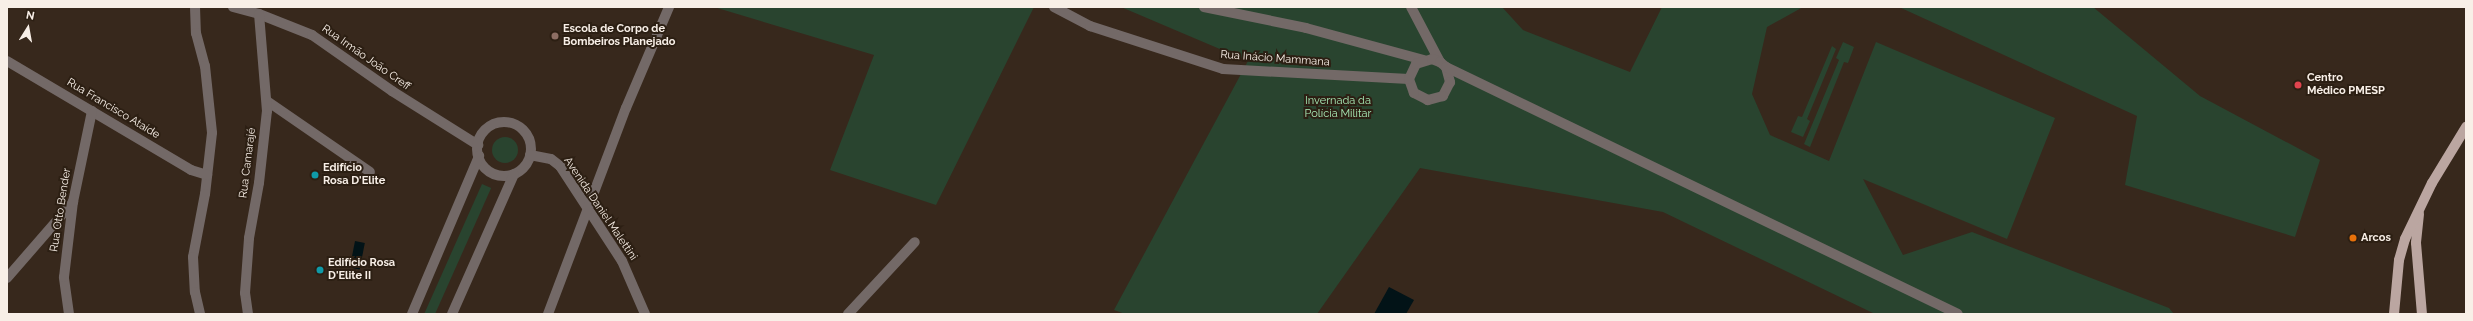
<!DOCTYPE html>
<html>
<head>
<meta charset="utf-8">
<style>
  body { margin:0 }
  #map { position:relative; width:2473px; height:321px; overflow:hidden; background:#37281c; font-family:Raleway,sans-serif }
  div>[style] { position:absolute }
  .green>* { inset:0; background:#29442f; transform-origin:0 0 }
  .round { border-radius:50% }
  .water>* { inset:0; background:#021317; transform-origin:0 0 }
  .minor>* { height:10px; margin:-5px; padding:0 5px; transform-origin:5px; border-radius:5px; background:#736967 }
  .minor>.ring { margin:-5px; padding:0; box-sizing:content-box; background:none; border:10px solid #736967; border-radius:50% }
  .major>* { height:10px; margin:-5px; padding:0 5px; transform-origin:5px; border-radius:5px; background:#bba6a1 }
  .dots>* { width:11px; height:11px; translate:-50% -50%; box-sizing:border-box; border:2px solid #2c1f13; border-radius:50% }
  span { translate:-50% -50%; white-space:nowrap; text-align:center; line-height:1.15; -webkit-text-stroke:4px #2c1f13; paint-order:stroke }
  .poi-label { font-size:11px; color:#f8efe7; font-weight:700 }
  .left { translate:0 -50%; text-align:left }
  .street-label { font-size:11px; color:#f8efe7 }
  .park-label { font-size:11px; color:#a8ebb7 }
  .frame { position:absolute; inset:0; border:8px solid #f8efe7; pointer-events:none }
  .north { position:absolute; left:8px; top:8px; width:40px; height:40px; -webkit-text-stroke:3px #2c1f13; paint-order:stroke; rotate:11deg; font-size:11px; font-weight:700; line-height:16px; text-align:center; color:#f8efe7 }
  .north::after { content:''; display:block; margin:auto; width:14px; height:18px; background:#f8efe7; clip-path:polygon(50% 0,100% 100%,50% 72%,0 100%) }
</style>
</head>
<body>
<div id="map">
  <div class="green">
    <i style="clip-path:polygon(714px 7px,1034px 7px,936px 205px,830px 170px,874px 55px)"></i>
    <i style="clip-path:polygon(1121px 7px,1502px 7px,1523px 30px,1630px 72px,1662px 7px,1803px 7px,1767px 27px,1752px 94px,1770px 135px,1829px 161px,1876px 42px,2055px 118px,2007px 239px,1863px 179px,1903px 255px,1972px 232px,2169px 308px,2174px 314px,1875px 314px,1663px 212px,1420px 168px,1317px 314px,1125px 314px,1114px 310px,1248px 61px)"></i>
    <i style="clip-path:polygon(1899px 7px,2093px 7px,2200px 96px,2320px 160px,2295px 237px,2125px 185px,2137px 116px)"></i>
    <i style="clip-path:polygon(1843px 42px,1854px 47px,1848px 63px,1844px 62px,1810px 147px,1804px 144px,1839px 60px,1836px 58px)"></i>
    <i style="clip-path:polygon(1832px 46px,1836px 49px,1807px 119px,1810px 121px,1803px 137px,1791px 132px,1798px 116px,1802px 117px)"></i>
    <i class="round" style="left:492px;top:137px;width:26px;height:26px"></i>
    <i style="left:482px;top:184px;width:10px;height:142px;rotate:24deg"></i>
  </div>
  <div class="water">
    <i style="left:355px;top:241px;width:10px;height:27px;rotate:11deg"></i>
    <i style="clip-path:polygon(1389px 287px,1414px 300px,1406px 314px,1374px 314px)"></i>
  </div>
  <div class="minor">
    <i style="left:195px;top:7px;width:26px;rotate:88deg"></i>
    <i style="left:196px;top:33px;width:34px;rotate:75deg"></i>
    <i style="left:205px;top:66px;width:67px;rotate:84deg"></i>
    <i style="left:212px;top:133px;width:61px;rotate:96.5deg"></i>
    <i style="left:205px;top:194px;width:64px;rotate:100.8deg"></i>
    <i style="left:193px;top:257px;width:35px;rotate:87deg"></i>
    <i style="left:195px;top:292px;width:23px;rotate:77deg"></i>
    <i style="left:233px;top:7px;width:27px;rotate:15deg"></i>
    <i style="left:259px;top:14px;width:57px;rotate:21.6deg"></i>
    <i style="left:312px;top:35px;width:98px;rotate:35deg"></i>
    <i style="left:392px;top:91px;width:102px;rotate:32.1deg"></i>
    <i style="left:1054px;top:7px;width:41px;rotate:27.8deg"></i>
    <i style="left:1090px;top:26px;width:140px;rotate:17.9deg"></i>
    <i style="left:1223px;top:69px;width:186px;rotate:3.1deg"></i>
    <i style="left:1204px;top:7px;width:104px;rotate:11.6deg"></i>
    <i style="left:1306px;top:28px;width:122px;rotate:15.2deg"></i>
    <i style="left:1411px;top:7px;width:62px;rotate:62.2deg"></i>
    <i style="left:7px;top:61px;width:214px;rotate:30.6deg"></i>
    <i style="left:191px;top:170px;width:17px;rotate:17deg"></i>
    <i style="left:1446px;top:67px;width:16px;rotate:75deg"></i>
    <i style="left:1450px;top:82px;width:16px;rotate:117deg"></i>
    <i style="left:1443px;top:96px;width:16px;rotate:165deg"></i>
    <i style="left:1428px;top:100px;width:16px;rotate:-153deg"></i>
    <i style="left:1414px;top:93px;width:15px;rotate:-110deg"></i>
    <i style="left:1409px;top:79px;width:17px;rotate:-65deg"></i>
    <i style="left:1416px;top:64px;width:17px;rotate:-17deg"></i>
    <i style="left:1432px;top:59px;width:9px;rotate:21deg"></i>
    <i style="left:1440px;top:62px;width:8px;rotate:40deg"></i>
    <i style="left:1446px;top:67px;width:568px;rotate:25.75deg"></i>
    <i style="left:267px;top:101px;width:125px;rotate:34.6deg"></i>
    <i class="ring" style="left:477px;top:122px;width:44px;height:44px"></i>
    <i style="left:530px;top:155px;width:21px;rotate:11deg"></i>
    <i style="left:551px;top:159px;width:11px;rotate:38deg"></i>
    <i style="left:560px;top:166px;width:113px;rotate:56.9deg"></i>
    <i style="left:622px;top:261px;width:58px;rotate:66.5deg"></i>
    <i style="left:7px;top:278px;width:101px;rotate:-49deg"></i>
    <i style="left:69px;top:314px;width:37px;rotate:-98deg"></i>
    <i style="left:64px;top:277px;width:76px;rotate:-83.2deg"></i>
    <i style="left:73px;top:202px;width:93px;rotate:-78.2deg"></i>
    <i style="left:248px;top:314px;width:21px;rotate:-98deg"></i>
    <i style="left:245px;top:293px;width:55px;rotate:-85.8deg"></i>
    <i style="left:249px;top:238px;width:56px;rotate:-79.7deg"></i>
    <i style="left:259px;top:183px;width:72px;rotate:-83.7deg"></i>
    <i style="left:267px;top:111px;width:97px;rotate:-94.7deg"></i>
    <i style="left:412px;top:314px;width:172px;rotate:-67deg"></i>
    <i style="left:452px;top:314px;width:153px;rotate:-66.1deg"></i>
    <i style="left:548px;top:314px;width:220px;rotate:-69.3deg"></i>
    <i style="left:626px;top:108px;width:110px;rotate:-66.9deg"></i>
    <i style="left:848px;top:314px;width:98px;rotate:-47.1deg"></i>
  </div>
  <div class="major">
    <i style="left:2419px;top:214px;width:29px;rotate:96deg"></i>
    <i style="left:2416px;top:243px;width:71px;rotate:85.2deg"></i>
    <i style="left:2394px;top:314px;width:54px;rotate:-84.7deg"></i>
    <i style="left:2399px;top:260px;width:22px;rotate:-74deg"></i>
    <i style="left:2405px;top:239px;width:62px;rotate:-64.3deg"></i>
    <i style="left:2432px;top:183px;width:66px;rotate:-58.7deg"></i>
  </div>
  <div class="dots">
    <i style="left:555px;top:36px;background:#8d6e63"></i>
    <i style="left:2298px;top:85px;background:#e0444e"></i>
    <i style="left:315px;top:175px;background:#0f9aa8"></i>
    <i style="left:2353px;top:238px;background:#e8710a"></i>
    <i style="left:320px;top:270px;background:#0f9aa8"></i>
  </div>
  <div class="poi-label">
    <span class="left" style="left:563px;top:36px">Escola de Corpo de<br>Bombeiros Planejado</span>
    <span class="left" style="left:2307px;top:85px">Centro<br>Médico PMESP</span>
    <span class="left" style="left:323px;top:175px">Edifício<br>Rosa D'Elite</span>
    <span class="left" style="left:2361px;top:238px">Arcos</span>
    <span class="left" style="left:328px;top:270px">Edifício Rosa<br>D'Elite II</span>
  </div>
  <div class="street-label">
    <span style="left:366px;top:58px;rotate:35deg">Rua Irmão João Creff</span>
    <span style="left:1275px;top:59px;rotate:4deg">Rua Inácio Mammana</span>
    <span style="left:113px;top:109px;rotate:31deg">Rua Francisco Ataíde</span>
    <span style="left:248px;top:163px;rotate:-83deg">Rua Camarajé</span>
    <span style="left:600px;top:209px;rotate:56deg">Avenida Daniel Malettini</span>
    <span style="left:61px;top:210px;rotate:-81deg">Rua Otto Bender</span>
  </div>
  <div class="park-label">
    <span style="left:1338px;top:108px">Invernada da<br>Polícia Militar</span>
  </div>
  <div class="frame"></div>
  <div class="north">N</div>
</div>
</body>
</html>
